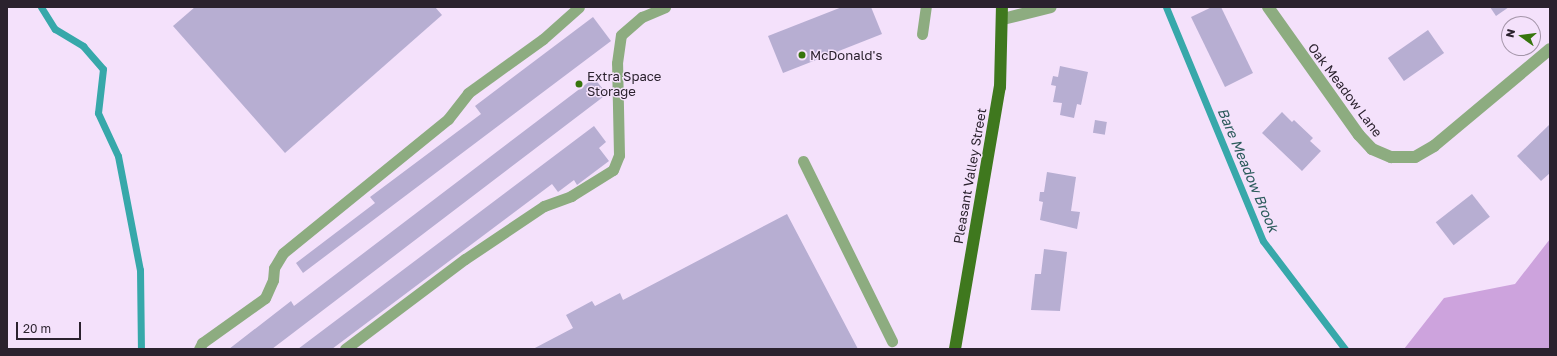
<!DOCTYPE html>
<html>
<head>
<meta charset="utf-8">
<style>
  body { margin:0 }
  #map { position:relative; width:1557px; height:356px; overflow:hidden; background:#f4e1fb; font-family:"Golos Text",sans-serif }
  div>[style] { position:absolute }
  .green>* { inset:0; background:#cda3dd }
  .stream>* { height:7px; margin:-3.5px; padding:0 3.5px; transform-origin:3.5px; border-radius:3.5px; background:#37a8aa }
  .building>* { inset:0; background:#b7aed2; transform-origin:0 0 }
  .lane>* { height:11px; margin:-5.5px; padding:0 5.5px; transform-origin:5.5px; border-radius:5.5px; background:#8dac80 }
  .street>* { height:12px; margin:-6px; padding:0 6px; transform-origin:6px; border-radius:6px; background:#8dac80 }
  .primary>* { height:12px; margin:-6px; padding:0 6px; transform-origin:6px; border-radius:6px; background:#3f781e }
  .dots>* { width:11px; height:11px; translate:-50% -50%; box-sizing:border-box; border:2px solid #f4e1fb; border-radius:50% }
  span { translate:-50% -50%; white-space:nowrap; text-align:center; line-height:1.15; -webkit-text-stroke:3px #f4e1fb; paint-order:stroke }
  .poi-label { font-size:13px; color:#2b222e }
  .left { translate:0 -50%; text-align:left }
  .street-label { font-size:13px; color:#2b222e }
  .water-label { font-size:14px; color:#2c5b5c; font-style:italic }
  .frame { position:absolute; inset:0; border:8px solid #2b222e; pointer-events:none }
  .north { position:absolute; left:1501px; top:16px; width:40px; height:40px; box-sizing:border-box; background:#f4e1fb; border:1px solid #a495a9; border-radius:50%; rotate:284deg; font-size:11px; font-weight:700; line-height:16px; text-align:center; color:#2b222e }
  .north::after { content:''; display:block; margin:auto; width:14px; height:18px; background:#37750d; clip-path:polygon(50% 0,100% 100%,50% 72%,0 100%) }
  .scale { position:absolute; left:16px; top:322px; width:65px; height:18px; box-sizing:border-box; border:2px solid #2b222e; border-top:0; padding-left:5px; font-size:12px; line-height:14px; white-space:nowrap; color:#2b222e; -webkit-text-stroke:3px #f4e1fb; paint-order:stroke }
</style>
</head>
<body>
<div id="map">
  <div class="green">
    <i style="clip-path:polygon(1550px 239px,1550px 349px,1404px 349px,1444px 298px,1515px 284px)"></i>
  </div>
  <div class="stream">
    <i style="left:41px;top:7px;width:26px;rotate:58deg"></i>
    <i style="left:55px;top:29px;width:33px;rotate:31deg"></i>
    <i style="left:83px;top:46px;width:30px;rotate:49deg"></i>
    <i style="left:103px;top:69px;width:44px;rotate:96.5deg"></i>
    <i style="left:98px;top:113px;width:47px;rotate:65.1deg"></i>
    <i style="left:118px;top:156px;width:116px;rotate:79.1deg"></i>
    <i style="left:140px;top:270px;width:79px;rotate:89.3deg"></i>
    <i style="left:1166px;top:7px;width:253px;rotate:67.5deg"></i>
    <i style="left:1263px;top:241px;width:136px;rotate:52.8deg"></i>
  </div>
  <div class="building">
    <i style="clip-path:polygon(195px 7px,435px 7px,442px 15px,285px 153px,173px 26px)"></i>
    <i style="clip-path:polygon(842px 7px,871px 7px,882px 34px,783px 73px,768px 36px)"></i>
    <i style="clip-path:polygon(1212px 7px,1221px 7px,1253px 73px,1225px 87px,1191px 17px)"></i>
    <i style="clip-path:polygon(1490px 7px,1509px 7px,1496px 16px)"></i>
    <i style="clip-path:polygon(593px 17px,611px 41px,303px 273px,296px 263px,375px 203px,370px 197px,481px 114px,475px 106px)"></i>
    <i style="left:1428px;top:30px;width:28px;height:49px;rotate:55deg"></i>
    <i style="clip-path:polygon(1060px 66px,1088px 72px,1081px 105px,1077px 104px,1074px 118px,1060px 115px,1062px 103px,1053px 102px,1056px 86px,1051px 85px,1053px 76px,1058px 77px)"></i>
    <i style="clip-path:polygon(594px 78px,607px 94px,272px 349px,229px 349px,291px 301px,294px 306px)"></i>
    <i style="clip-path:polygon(1282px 112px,1292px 122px,1294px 120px,1313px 138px,1310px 141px,1321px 151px,1302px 171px,1262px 133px)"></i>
    <i style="left:1095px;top:120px;width:12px;height:13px;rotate:9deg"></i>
    <i style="clip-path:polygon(1550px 124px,1550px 173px,1541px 181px,1517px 156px)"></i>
    <i style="clip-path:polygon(594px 126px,606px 142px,599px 148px,609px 161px,577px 185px,574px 180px,558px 192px,552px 184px,332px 349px,298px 349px)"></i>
    <i style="clip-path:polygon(1047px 172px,1076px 177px,1071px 211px,1080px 212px,1077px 229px,1040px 220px,1043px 202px,1039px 201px,1040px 192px,1044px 192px)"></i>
    <i style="left:1472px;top:194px;width:29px;height:46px;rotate:52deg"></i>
    <i style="clip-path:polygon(787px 214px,858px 349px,533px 349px,573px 328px,566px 315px,592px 301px,595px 306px,620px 293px,623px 300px)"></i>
    <i style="clip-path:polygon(1044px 249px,1067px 252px,1060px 311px,1031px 310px,1035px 274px,1041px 274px)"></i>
  </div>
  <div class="lane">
    <i style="left:922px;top:34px;width:27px;rotate:-82deg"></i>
    <i style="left:803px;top:161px;width:201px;rotate:63.7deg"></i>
    <i style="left:199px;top:349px;width:7px;rotate:-63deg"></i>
    <i style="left:202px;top:343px;width:77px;rotate:-35.5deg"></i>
    <i style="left:265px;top:298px;width:20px;rotate:-66deg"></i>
    <i style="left:273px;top:280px;width:12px;rotate:-85deg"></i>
    <i style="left:274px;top:268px;width:17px;rotate:-59deg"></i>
    <i style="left:283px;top:253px;width:213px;rotate:-39.1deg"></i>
    <i style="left:448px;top:119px;width:33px;rotate:-52deg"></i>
    <i style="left:468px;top:93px;width:92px;rotate:-35.8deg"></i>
    <i style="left:543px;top:39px;width:48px;rotate:-41.6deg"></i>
    <i style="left:345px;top:349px;width:150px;rotate:-36.9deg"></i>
    <i style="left:465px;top:259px;width:95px;rotate:-33.9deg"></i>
    <i style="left:544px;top:206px;width:29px;rotate:-20deg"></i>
    <i style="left:571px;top:196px;width:49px;rotate:-31.8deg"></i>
    <i style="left:613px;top:170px;width:16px;rotate:-68deg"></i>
    <i style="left:619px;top:155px;width:92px;rotate:-91.2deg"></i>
    <i style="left:617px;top:63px;width:28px;rotate:-82deg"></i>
    <i style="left:621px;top:35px;width:28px;rotate:-41deg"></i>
    <i style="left:642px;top:17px;width:25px;rotate:-23deg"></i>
  </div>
  <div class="street">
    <i style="left:1268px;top:7px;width:157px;rotate:54.6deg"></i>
    <i style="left:1359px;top:135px;width:19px;rotate:47deg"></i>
    <i style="left:1372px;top:149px;width:21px;rotate:23deg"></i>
    <i style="left:1391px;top:157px;width:24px"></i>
    <i style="left:1415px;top:157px;width:22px;rotate:-30deg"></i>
    <i style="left:1434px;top:146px;width:151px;rotate:-39.9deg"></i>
    <i style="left:1003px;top:19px;width:49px;rotate:-14deg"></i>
  </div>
  <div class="primary">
    <i style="left:955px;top:349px;width:266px;rotate:-80.3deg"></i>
    <i style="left:1000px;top:87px;width:80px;rotate:-88.6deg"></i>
  </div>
  <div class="dots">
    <i style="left:802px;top:55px;background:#37750d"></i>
    <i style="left:579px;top:84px;background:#37750d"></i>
  </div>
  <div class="poi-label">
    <span class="left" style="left:810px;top:55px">McDonald's</span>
    <span class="left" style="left:587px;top:84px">Extra Space<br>Storage</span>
  </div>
  <div class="street-label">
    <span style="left:1345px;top:90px;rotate:53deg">Oak Meadow Lane</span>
    <span style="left:970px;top:176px;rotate:-80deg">Pleasant Valley Street</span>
  </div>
  <div class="water-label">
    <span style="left:1248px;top:170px;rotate:67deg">Bare Meadow Brook</span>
  </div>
  <div class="frame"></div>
  <div class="north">N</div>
  <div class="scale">20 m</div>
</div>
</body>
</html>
